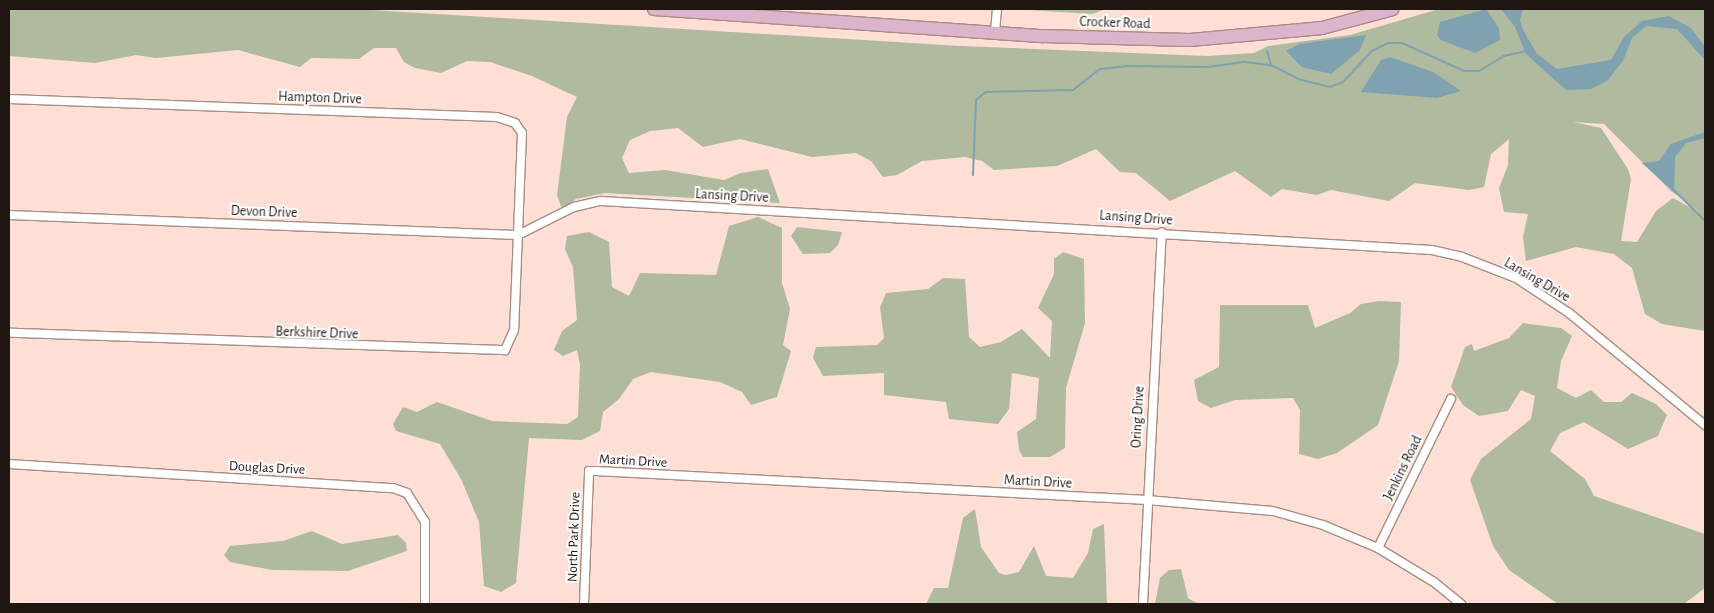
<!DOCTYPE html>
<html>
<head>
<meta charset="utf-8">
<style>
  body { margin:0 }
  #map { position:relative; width:1714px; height:613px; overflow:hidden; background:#fddfd5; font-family:"Alegreya Sans",sans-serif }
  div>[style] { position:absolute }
  .green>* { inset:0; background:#afba9f }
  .water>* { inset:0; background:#80a1af }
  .stream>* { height:2px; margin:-1px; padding:0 1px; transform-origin:1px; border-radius:1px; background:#80a1af }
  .roads { filter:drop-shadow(1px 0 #a88d83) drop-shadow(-1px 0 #a88d83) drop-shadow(0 1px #a88d83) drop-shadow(0 -1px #a88d83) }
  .minor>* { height:8px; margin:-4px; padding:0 4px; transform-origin:4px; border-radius:4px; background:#fff }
  .primary>* { height:12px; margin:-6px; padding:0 6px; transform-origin:6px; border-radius:6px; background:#dcb4cc }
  span { translate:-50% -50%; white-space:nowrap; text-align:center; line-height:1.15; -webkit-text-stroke:4px #fff; paint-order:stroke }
  .street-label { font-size:14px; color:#1f1511 }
  .frame { position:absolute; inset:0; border:10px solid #1f1511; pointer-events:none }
</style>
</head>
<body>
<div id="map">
  <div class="green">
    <i style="clip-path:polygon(evenodd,9px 9px,355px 9px,961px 46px,1207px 56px,1254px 53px,1268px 46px,1350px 35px,1439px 9px,1705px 9px,1705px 331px,1662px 324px,1645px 314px,1632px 268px,1614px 254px,1576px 247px,1526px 261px,1523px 237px,1528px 214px,1504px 212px,1499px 188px,1508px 165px,1509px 139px,1491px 154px,1484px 187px,1469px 190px,1415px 183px,1389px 201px,1331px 190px,1317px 195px,1282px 189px,1271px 197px,1235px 171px,1170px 201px,1136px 173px,1120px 172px,1096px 149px,1057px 166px,994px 170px,982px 161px,965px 157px,922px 161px,897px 175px,883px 177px,871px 161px,856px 153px,812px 157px,740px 139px,703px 147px,678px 128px,650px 131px,630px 140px,622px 158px,629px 173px,665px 170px,724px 180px,741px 173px,768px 169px,780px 203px,605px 193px,576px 199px,562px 209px,557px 195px,567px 117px,577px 97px,532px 76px,490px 62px,467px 61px,441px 73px,415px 68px,404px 62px,396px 48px,374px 48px,359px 59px,311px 58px,300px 67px,238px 50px,156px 58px,136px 55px,95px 63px,9px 56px,9px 9px,1573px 122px,1604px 124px,1671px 191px,1700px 213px,1673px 198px,1656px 211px,1637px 242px,1621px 241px,1631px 179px,1628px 169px,1601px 128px,1573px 122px)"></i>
    <i style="clip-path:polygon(1013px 9px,1106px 9px,1092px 14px)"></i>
    <i style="clip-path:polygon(758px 217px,782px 228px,782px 283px,790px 309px,783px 345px,791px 351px,777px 397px,751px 405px,742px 392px,720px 382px,651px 372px,633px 379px,619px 399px,603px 412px,600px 431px,582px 440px,529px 438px,516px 583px,501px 592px,484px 586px,479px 522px,461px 479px,440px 444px,396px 431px,393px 424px,403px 407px,417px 412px,437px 402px,492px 421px,567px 424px,578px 417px,580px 365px,577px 350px,563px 356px,554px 350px,562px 331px,577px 320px,573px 267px,565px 249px,567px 236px,589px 232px,609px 242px,612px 287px,629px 296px,640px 273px,716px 275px,729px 226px)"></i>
    <i style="clip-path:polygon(797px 227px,842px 232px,838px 245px,830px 253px,803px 254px,791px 236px)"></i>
    <i style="clip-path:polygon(1063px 252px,1084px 259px,1085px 323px,1066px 388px,1065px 448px,1050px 457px,1023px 457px,1019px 450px,1017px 432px,1036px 419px,1039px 378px,1012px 373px,1009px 409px,998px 424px,949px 419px,946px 402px,884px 395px,884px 373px,823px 376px,813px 358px,816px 347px,877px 345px,884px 338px,880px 307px,886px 293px,928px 289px,943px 278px,965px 279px,969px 337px,980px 347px,1001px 342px,1022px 329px,1050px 358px,1052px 321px,1038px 308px,1054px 274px,1054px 259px)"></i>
    <i style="clip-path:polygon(1379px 301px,1401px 302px,1399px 361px,1378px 425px,1337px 453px,1318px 459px,1299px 454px,1300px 410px,1293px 398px,1235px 400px,1211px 408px,1198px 401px,1194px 380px,1219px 367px,1220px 305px,1308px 305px,1315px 328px,1350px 313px,1361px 304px)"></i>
    <i style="clip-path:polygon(1523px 323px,1561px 328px,1572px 336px,1561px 361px,1557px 388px,1576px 398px,1591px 390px,1604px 402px,1621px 402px,1632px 393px,1656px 404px,1667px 415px,1658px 436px,1628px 449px,1584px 422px,1560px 433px,1550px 451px,1585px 479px,1594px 496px,1705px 534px,1705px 588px,1685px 603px,1558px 604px,1509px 570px,1493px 546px,1470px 480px,1481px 459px,1531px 419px,1535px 396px,1521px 390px,1508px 411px,1479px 416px,1463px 405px,1451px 387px,1465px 347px,1472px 344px,1474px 351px,1509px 338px)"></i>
    <i style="clip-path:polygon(975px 509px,981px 547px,999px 573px,1006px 575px,1019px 572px,1034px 546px,1046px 576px,1073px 578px,1088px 553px,1093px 529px,1104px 524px,1107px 604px,926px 604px,934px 588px,948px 588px,963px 518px)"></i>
    <i style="clip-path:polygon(312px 531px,342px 544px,398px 535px,406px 543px,407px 551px,348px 571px,272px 570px,230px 562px,224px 555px,230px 546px,283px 541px)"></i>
    <i style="clip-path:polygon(1181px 569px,1188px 598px,1198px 604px,1155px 604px,1160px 578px,1169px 570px)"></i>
  </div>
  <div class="water">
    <i style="clip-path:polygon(1486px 9px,1499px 28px,1500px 40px,1475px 53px,1441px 40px,1437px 35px,1440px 22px)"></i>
    <i style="clip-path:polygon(1501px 9px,1523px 9px,1520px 20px,1523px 30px,1537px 54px,1557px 69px,1611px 60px,1624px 37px,1642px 21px,1669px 16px,1691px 28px,1705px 47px,1705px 60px,1677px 29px,1646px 26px,1632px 38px,1623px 61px,1607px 81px,1591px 89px,1566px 90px,1526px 54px,1515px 27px)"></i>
    <i style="clip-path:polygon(1366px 35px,1360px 50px,1331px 74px,1302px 67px,1286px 51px,1299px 44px)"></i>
    <i style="clip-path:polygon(1390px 57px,1433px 72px,1461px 91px,1437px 98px,1361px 92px,1381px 60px)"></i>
    <i style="clip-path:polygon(1705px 132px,1705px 138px,1686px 143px,1675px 157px,1674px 192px,1642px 163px,1659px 161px,1671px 144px)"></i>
  </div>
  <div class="stream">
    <i style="left:1267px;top:51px;width:15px;rotate:74deg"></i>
    <i style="left:1271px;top:65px;width:30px;rotate:27deg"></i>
    <i style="left:1298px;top:79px;width:33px;rotate:14deg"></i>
    <i style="left:1330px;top:87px;width:14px;rotate:-21deg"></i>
    <i style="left:1343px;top:82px;width:42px;rotate:-46.9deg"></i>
    <i style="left:1372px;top:51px;width:18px;rotate:-27deg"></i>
    <i style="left:1388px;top:43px;width:14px"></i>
    <i style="left:1402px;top:43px;width:68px;rotate:24.3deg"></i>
    <i style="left:1464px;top:71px;width:15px"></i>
    <i style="left:1479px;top:71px;width:29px;rotate:-31deg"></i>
    <i style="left:1504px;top:56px;width:23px;rotate:-13deg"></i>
    <i style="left:973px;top:175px;width:75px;rotate:-87.7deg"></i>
    <i style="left:976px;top:100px;width:13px;rotate:-39deg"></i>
    <i style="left:986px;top:92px;width:87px;rotate:-1.3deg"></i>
    <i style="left:1073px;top:90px;width:34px;rotate:-38deg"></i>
    <i style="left:1100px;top:69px;width:28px;rotate:-6deg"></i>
    <i style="left:1128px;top:66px;width:80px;rotate:0.7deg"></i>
    <i style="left:1208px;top:67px;width:37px;rotate:-8deg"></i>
    <i style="left:1245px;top:62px;width:26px;rotate:7deg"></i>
    <i style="left:1673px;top:189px;width:45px;rotate:45deg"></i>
  </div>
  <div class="roads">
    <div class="minor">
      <i style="left:995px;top:32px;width:23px;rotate:-85deg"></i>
      <i style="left:9px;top:99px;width:488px;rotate:2.1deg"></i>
      <i style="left:497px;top:117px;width:19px;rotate:18deg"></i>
      <i style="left:515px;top:123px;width:12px;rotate:55deg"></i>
      <i style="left:522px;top:133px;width:197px;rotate:92.3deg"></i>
      <i style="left:514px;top:330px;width:22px;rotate:114deg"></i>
      <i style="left:505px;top:350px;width:496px;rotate:-178deg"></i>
      <i style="left:9px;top:215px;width:509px;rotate:2.25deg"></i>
      <i style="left:518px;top:235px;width:63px;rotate:-26.6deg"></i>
      <i style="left:574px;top:207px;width:28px;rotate:-13deg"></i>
      <i style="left:601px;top:201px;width:832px;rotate:3.37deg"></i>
      <i style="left:1432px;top:250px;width:31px;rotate:13deg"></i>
      <i style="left:1462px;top:257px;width:58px;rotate:21.3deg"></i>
      <i style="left:1516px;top:278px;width:64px;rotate:33.4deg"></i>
      <i style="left:1569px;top:313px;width:176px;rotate:39.5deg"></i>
      <i style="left:9px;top:464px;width:385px;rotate:3.6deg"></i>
      <i style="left:393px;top:488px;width:15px;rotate:20deg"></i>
      <i style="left:407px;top:493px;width:34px;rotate:58deg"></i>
      <i style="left:425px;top:522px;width:82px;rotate:90deg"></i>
      <i style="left:1378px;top:548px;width:166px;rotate:-63.9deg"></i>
      <i style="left:584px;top:604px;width:133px;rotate:-87.8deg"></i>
      <i style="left:589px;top:471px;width:7px"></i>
      <i style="left:596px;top:471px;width:552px;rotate:3.01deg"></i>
      <i style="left:1147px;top:500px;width:126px;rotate:5deg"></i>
      <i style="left:1273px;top:511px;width:52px;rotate:15.6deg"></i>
      <i style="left:1323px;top:525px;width:60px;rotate:22.7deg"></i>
      <i style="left:1378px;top:548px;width:66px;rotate:31.3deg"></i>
      <i style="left:1434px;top:582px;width:35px;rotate:39deg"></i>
      <i style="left:1143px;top:604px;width:372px;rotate:-87.1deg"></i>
    </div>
    <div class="primary">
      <i style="left:654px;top:9px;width:390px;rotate:4deg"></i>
      <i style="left:1043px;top:36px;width:147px;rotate:1.6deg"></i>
      <i style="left:1190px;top:40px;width:133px;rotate:-5.2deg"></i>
      <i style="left:1322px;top:28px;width:73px;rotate:-15deg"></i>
    </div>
  </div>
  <div class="street-label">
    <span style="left:1115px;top:23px;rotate:2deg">Crocker Road</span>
    <span style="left:320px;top:98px;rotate:2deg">Hampton Drive</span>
    <span style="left:732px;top:196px;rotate:3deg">Lansing Drive</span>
    <span style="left:264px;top:212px;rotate:2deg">Devon Drive</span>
    <span style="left:1136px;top:218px;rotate:4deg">Lansing Drive</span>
    <span style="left:1537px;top:280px;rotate:30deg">Lansing Drive</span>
    <span style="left:317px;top:333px;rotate:2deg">Berkshire Drive</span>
    <span style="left:1138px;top:417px;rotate:-87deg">Oring Drive</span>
    <span style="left:633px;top:461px;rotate:3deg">Martin Drive</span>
    <span style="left:267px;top:468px;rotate:3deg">Douglas Drive</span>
    <span style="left:1403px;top:468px;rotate:-64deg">Jenkins Road</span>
    <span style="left:1038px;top:482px;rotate:3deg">Martin Drive</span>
    <span style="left:574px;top:537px;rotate:-88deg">North Park Drive</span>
  </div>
  <div class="frame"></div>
</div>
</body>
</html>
